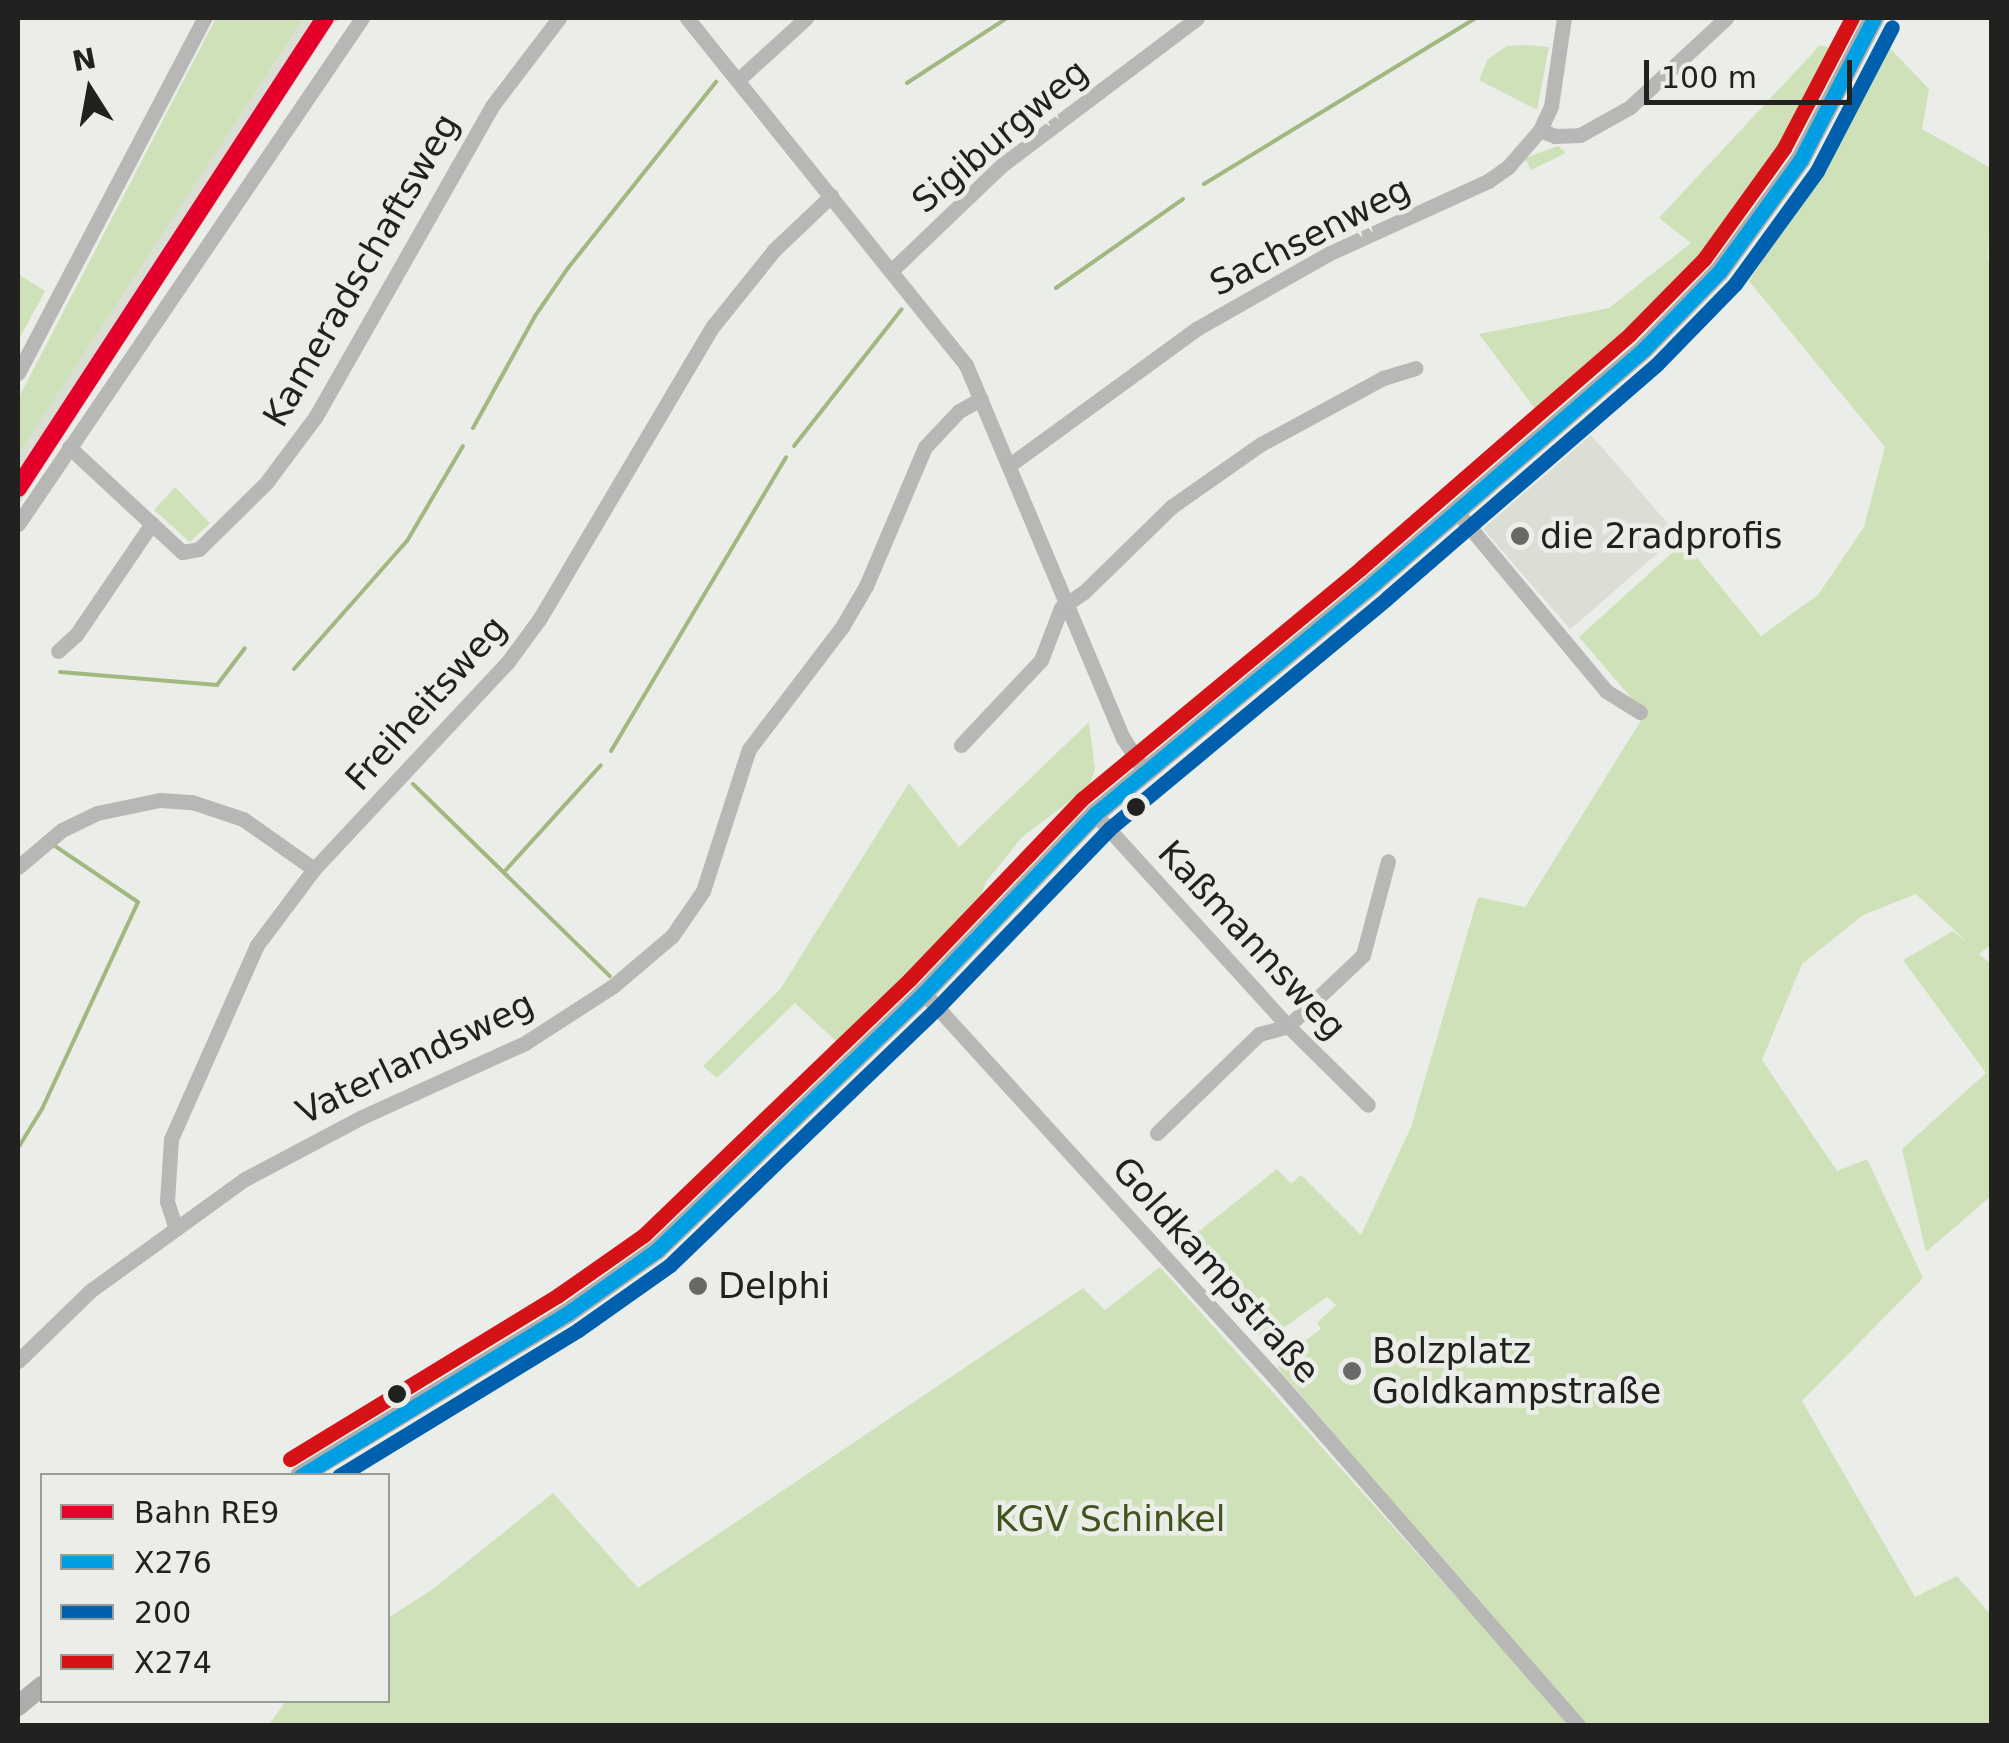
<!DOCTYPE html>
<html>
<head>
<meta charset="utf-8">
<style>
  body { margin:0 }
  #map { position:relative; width:2009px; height:1743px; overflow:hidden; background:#ebede9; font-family:"DejaVu Sans",sans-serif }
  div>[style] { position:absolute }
  .built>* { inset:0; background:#daded5; transform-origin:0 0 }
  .green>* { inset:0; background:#cfe1b8 }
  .stream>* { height:4px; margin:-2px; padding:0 2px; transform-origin:2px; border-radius:2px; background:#a1b881 }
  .minor>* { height:15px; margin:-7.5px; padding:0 7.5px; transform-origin:7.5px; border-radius:7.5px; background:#b7b7b6 }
  .secondary>* { height:20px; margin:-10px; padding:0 10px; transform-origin:10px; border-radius:10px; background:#adadac }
  .bus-1>* { height:15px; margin:-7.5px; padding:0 7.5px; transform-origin:7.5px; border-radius:7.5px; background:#009fe3 }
  .bus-2>* { height:15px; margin:-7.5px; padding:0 7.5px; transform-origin:7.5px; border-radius:7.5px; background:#0060ad }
  .bus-3>* { height:15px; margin:-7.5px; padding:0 7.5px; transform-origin:7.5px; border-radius:7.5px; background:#d51317 }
  .rail-1>* { height:18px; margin:-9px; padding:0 9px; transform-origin:9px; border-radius:9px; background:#e4002b }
  .dots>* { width:28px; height:28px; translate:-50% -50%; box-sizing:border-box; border:5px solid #ebeee8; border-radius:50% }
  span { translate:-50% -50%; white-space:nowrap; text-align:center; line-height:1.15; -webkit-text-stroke:9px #ebeee8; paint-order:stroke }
  .street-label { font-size:35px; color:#212220 }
  .poi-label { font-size:35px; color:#212220 }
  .left { translate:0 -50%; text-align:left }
  .park-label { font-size:35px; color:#40551e }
  .frame { position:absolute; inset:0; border:20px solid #212220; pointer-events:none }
  .legend { position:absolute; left:40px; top:1473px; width:350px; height:230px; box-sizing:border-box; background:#ebeee8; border:2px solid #9a9c98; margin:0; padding:12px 18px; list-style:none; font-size:30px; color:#212220 }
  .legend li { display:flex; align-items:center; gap:20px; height:50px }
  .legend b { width:50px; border:2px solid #9a9c98 }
  .north { position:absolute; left:40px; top:40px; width:100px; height:100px; -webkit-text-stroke:8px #ebeee8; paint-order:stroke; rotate:349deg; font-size:28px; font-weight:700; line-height:40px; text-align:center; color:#212220 }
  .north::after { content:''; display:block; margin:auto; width:35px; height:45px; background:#212220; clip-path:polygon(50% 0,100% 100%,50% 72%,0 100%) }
  .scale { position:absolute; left:1644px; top:60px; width:208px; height:45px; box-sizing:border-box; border:5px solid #212220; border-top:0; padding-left:12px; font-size:30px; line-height:35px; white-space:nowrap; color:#212220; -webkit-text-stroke:8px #ebeee8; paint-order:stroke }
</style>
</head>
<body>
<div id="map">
  <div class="built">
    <i style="clip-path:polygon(304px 18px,343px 18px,333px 24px,18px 506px,18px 455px)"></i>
    <i style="left:1591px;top:435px;width:133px;height:143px;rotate:49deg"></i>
  </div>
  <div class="green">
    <i style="clip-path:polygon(216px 18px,304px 18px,18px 455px,18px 399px)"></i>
    <i style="clip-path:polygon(1884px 42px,1929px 89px,1922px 129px,1991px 168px,1988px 260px,1992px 265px,1992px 944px,1979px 954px,1991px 964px,1991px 1196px,1926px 1252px,1902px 1149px,1986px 1073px,1903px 960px,1953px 931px,1967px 942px,1916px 894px,1863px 915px,1802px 964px,1762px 1060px,1837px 1171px,1867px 1159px,1923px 1278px,1802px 1401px,1915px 1597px,1957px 1576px,1991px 1615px,1991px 1725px,1581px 1725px,1278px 1368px,1281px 1359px,1321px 1329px,1317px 1323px,1336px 1305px,1327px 1297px,1265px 1341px,1179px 1247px,1277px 1169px,1291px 1184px,1301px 1175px,1361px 1235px,1411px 1127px,1478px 897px,1525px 907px,1645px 714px,1579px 637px,1684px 542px,1761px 636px,1818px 595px,1864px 527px,1885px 447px,1749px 281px,1810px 187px)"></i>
    <i style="clip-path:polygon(1528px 45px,1549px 47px,1537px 110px,1479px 80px,1488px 59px,1507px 46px)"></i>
    <i style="clip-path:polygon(1820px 45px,1838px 51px,1783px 150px,1708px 255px,1632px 336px,1539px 414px,1479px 334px,1609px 308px,1691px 243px,1659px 218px)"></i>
    <i style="clip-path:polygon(1558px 146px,1566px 153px,1531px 170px,1525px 158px)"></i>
    <i style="clip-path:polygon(18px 274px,45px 291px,18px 341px)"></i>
    <i style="clip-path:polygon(175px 487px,210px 523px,190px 542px,154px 510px)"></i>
    <i style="clip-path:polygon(1089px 722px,1095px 769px,1089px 787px,1022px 837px,986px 882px,981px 896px,841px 1046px,795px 1003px,717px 1078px,703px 1066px,781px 988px,909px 783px,959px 847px)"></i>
    <i style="clip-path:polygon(1160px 1267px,1571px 1725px,268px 1726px,286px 1701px,388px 1700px,388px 1618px,433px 1589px,553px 1493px,638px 1588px,1083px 1288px,1105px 1310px)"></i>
  </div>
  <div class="stream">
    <i style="left:907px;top:83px;width:119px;rotate:-33deg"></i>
    <i style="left:1204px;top:184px;width:319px;rotate:-31.4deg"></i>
    <i style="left:1056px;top:288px;width:155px;rotate:-35deg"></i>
    <i style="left:473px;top:428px;width:128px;rotate:-61deg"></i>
    <i style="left:535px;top:316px;width:58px;rotate:-55.5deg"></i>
    <i style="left:568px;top:268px;width:238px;rotate:-51.5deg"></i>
    <i style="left:794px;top:446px;width:174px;rotate:-51.8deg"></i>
    <i style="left:294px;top:669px;width:171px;rotate:-48.6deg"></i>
    <i style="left:407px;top:541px;width:110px;rotate:-59.5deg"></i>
    <i style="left:60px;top:672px;width:158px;rotate:4.7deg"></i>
    <i style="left:217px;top:685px;width:46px;rotate:-52.9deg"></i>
    <i style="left:611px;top:751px;width:342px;rotate:-59.2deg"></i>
    <i style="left:413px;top:784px;width:275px;rotate:44.3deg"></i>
    <i style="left:504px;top:872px;width:144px;rotate:-47.8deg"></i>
    <i style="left:18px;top:1148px;width:46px;rotate:-58.4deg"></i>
    <i style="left:42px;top:1109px;width:228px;rotate:-65.1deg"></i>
    <i style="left:138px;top:902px;width:100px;rotate:-146deg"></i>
  </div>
  <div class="minor">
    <i style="left:687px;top:18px;width:445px;rotate:51.2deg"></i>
    <i style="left:966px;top:365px;width:405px;rotate:67.2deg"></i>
    <i style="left:1123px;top:738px;width:40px;rotate:57.1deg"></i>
    <i style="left:739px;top:79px;width:91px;rotate:-42.3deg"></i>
    <i style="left:1540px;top:130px;width:16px;rotate:22deg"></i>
    <i style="left:1555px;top:136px;width:25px;rotate:-2deg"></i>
    <i style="left:1580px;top:135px;width:57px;rotate:-29.2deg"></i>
    <i style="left:1630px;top:107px;width:131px;rotate:-42.8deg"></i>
    <i style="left:892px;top:270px;width:152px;rotate:-43.7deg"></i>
    <i style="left:1002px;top:165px;width:244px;rotate:-37deg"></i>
    <i style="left:18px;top:373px;width:401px;rotate:-62.3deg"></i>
    <i style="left:69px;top:447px;width:154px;rotate:42.9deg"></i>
    <i style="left:182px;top:552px;width:17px;rotate:-10deg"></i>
    <i style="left:199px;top:549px;width:94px;rotate:-44.6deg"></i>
    <i style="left:266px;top:483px;width:84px;rotate:-53.3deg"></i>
    <i style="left:316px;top:416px;width:356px;rotate:-60.4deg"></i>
    <i style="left:492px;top:106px;width:111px;rotate:-52.7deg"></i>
    <i style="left:1011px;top:464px;width:229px;rotate:-36.1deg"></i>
    <i style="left:1196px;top:329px;width:154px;rotate:-29.6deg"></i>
    <i style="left:1330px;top:253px;width:174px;rotate:-24.5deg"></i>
    <i style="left:1488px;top:181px;width:24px;rotate:-35deg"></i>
    <i style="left:1508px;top:167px;width:49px;rotate:-49.1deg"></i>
    <i style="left:1540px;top:130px;width:26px;rotate:-65deg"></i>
    <i style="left:1551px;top:106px;width:89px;rotate:-81.6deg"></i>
    <i style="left:1457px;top:512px;width:233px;rotate:50.2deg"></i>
    <i style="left:1606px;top:691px;width:40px;rotate:32deg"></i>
    <i style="left:18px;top:524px;width:612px;rotate:-55.79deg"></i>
    <i style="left:58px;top:651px;width:24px;rotate:-42deg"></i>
    <i style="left:76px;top:635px;width:135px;rotate:-55.8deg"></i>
    <i style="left:961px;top:745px;width:117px;rotate:-46.7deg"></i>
    <i style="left:1041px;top:660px;width:56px;rotate:-69deg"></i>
    <i style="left:1061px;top:608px;width:28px;rotate:-35deg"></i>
    <i style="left:1084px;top:592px;width:122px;rotate:-44.3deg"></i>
    <i style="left:1171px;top:507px;width:110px;rotate:-35deg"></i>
    <i style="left:1261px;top:444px;width:139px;rotate:-28.4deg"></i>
    <i style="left:1383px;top:378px;width:34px;rotate:-17deg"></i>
    <i style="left:1095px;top:814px;width:287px;rotate:47.7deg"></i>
    <i style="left:1288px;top:1026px;width:112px;rotate:44.6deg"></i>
    <i style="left:18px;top:867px;width:57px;rotate:-40.1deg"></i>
    <i style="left:62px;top:830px;width:39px;rotate:-26deg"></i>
    <i style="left:97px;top:813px;width:64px;rotate:-11.7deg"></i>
    <i style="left:160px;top:800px;width:32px;rotate:4deg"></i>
    <i style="left:192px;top:802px;width:54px;rotate:18.4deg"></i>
    <i style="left:243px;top:819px;width:87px;rotate:35.2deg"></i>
    <i style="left:924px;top:993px;width:524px;rotate:47.63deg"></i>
    <i style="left:1277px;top:1380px;width:459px;rotate:48.9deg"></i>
    <i style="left:1157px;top:1133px;width:142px;rotate:-44.1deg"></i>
    <i style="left:1259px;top:1034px;width:30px;rotate:-15deg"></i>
    <i style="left:1288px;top:1026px;width:103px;rotate:-43.4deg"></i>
    <i style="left:1363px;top:955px;width:97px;rotate:-75.1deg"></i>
    <i style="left:175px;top:1226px;width:26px;rotate:-108deg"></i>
    <i style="left:167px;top:1201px;width:62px;rotate:-86.3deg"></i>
    <i style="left:171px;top:1139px;width:212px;rotate:-66.1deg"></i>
    <i style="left:257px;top:945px;width:95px;rotate:-53.1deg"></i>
    <i style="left:314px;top:869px;width:282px;rotate:-46.9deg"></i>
    <i style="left:507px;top:663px;width:56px;rotate:-53.7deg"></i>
    <i style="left:540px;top:618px;width:339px;rotate:-59.4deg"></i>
    <i style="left:713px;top:326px;width:97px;rotate:-51.2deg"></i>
    <i style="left:774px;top:250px;width:79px;rotate:-43.5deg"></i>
    <i style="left:18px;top:1361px;width:100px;rotate:-44.2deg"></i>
    <i style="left:90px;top:1291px;width:191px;rotate:-35.9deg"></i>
    <i style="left:245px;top:1179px;width:132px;rotate:-27.9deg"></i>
    <i style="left:362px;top:1117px;width:179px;rotate:-24.4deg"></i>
    <i style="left:525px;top:1043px;width:105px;rotate:-32.9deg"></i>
    <i style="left:613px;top:986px;width:77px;rotate:-40.3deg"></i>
    <i style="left:672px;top:936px;width:55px;rotate:-55.4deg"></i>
    <i style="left:703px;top:891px;width:149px;rotate:-72.1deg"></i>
    <i style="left:749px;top:749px;width:153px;rotate:-52.7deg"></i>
    <i style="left:842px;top:627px;width:48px;rotate:-59.7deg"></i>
    <i style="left:866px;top:586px;width:151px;rotate:-67deg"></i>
    <i style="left:925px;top:447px;width:50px;rotate:-46.6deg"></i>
    <i style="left:959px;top:411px;width:25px;rotate:-29deg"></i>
  </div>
  <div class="secondary">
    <i style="left:300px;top:1476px;width:314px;rotate:-31.3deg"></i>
    <i style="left:568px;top:1313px;width:109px;rotate:-35.3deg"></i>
    <i style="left:657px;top:1250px;width:371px;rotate:-43.9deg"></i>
    <i style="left:924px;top:993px;width:248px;rotate:-46.3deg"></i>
    <i style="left:1095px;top:814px;width:362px;rotate:-39.6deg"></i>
    <i style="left:1374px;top:583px;width:357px;rotate:-40.9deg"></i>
    <i style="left:1644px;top:349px;width:107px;rotate:-45.8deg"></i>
    <i style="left:1719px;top:272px;width:140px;rotate:-54deg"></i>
    <i style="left:1801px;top:159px;width:159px;rotate:-62.6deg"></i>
    <i style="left:18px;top:1706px;width:31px;rotate:-40deg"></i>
  </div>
  <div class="bus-1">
    <i style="left:301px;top:1476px;width:313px;rotate:-31.4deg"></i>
    <i style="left:568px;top:1313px;width:109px;rotate:-35.3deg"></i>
    <i style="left:657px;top:1250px;width:371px;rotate:-43.9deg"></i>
    <i style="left:924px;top:993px;width:248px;rotate:-46.3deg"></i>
    <i style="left:1095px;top:814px;width:362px;rotate:-39.6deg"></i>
    <i style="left:1374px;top:583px;width:357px;rotate:-40.9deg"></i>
    <i style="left:1644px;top:349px;width:107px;rotate:-45.8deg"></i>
    <i style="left:1719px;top:272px;width:140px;rotate:-54deg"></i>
    <i style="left:1801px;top:159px;width:159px;rotate:-62.6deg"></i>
  </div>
  <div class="bus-2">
    <i style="left:339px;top:1476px;width:280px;rotate:-31.4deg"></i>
    <i style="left:578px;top:1330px;width:113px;rotate:-35.2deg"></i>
    <i style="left:670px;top:1265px;width:372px;rotate:-43.9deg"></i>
    <i style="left:938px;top:1007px;width:247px;rotate:-46.1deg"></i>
    <i style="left:1109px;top:829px;width:361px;rotate:-39.7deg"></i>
    <i style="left:1387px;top:598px;width:357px;rotate:-40.9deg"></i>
    <i style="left:1657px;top:364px;width:112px;rotate:-45.7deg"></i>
    <i style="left:1735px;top:284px;width:140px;rotate:-54deg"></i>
    <i style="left:1817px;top:171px;width:162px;rotate:-62.5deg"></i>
  </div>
  <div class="bus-3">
    <i style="left:290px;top:1459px;width:313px;rotate:-31.4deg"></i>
    <i style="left:557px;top:1296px;width:106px;rotate:-35deg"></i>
    <i style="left:644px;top:1235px;width:369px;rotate:-43.9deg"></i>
    <i style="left:910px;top:979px;width:249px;rotate:-46.3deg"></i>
    <i style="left:1082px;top:799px;width:362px;rotate:-39.6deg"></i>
    <i style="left:1361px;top:568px;width:357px;rotate:-41deg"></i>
    <i style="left:1630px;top:334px;width:105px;rotate:-45.4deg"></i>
    <i style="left:1704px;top:259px;width:137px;rotate:-54.2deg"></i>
    <i style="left:1784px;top:148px;width:147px;rotate:-62.4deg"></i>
  </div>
  <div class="rail-1">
    <i style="left:18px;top:488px;width:561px;rotate:-56.85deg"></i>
  </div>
  <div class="dots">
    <i style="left:1520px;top:536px;background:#686966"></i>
    <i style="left:1136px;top:807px;background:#212220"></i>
    <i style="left:698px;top:1286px;background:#686966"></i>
    <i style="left:1352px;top:1371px;background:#686966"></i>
    <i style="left:397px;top:1394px;background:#212220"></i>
  </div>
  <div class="street-label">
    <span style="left:1000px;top:136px;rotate:-40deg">Sigiburgweg</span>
    <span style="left:1310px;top:236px;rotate:-27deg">Sachsenweg</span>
    <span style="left:361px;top:270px;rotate:-60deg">Kameradschaftsweg</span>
    <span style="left:426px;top:703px;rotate:-48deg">Freiheitsweg</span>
    <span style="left:1252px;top:940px;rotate:47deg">Kaßmannsweg</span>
    <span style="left:415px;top:1058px;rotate:-26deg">Vaterlandsweg</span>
    <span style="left:1216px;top:1270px;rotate:48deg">Goldkampstraße</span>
  </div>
  <div class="poi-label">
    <span class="left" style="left:1540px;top:536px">die 2radprofis</span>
    <span class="left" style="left:718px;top:1286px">Delphi</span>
    <span class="left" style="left:1372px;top:1371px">Bolzplatz<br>Goldkampstraße</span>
  </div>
  <div class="park-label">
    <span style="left:1110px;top:1519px">KGV Schinkel</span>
  </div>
  <div class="frame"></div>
  <ul class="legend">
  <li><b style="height:12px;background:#e4002b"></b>Bahn RE9</li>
  <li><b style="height:12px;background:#009fe3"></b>X276</li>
  <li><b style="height:12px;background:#0060ad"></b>200</li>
  <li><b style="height:12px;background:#d51317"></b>X274</li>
  </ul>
  <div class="north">N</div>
  <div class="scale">100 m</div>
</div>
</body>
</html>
